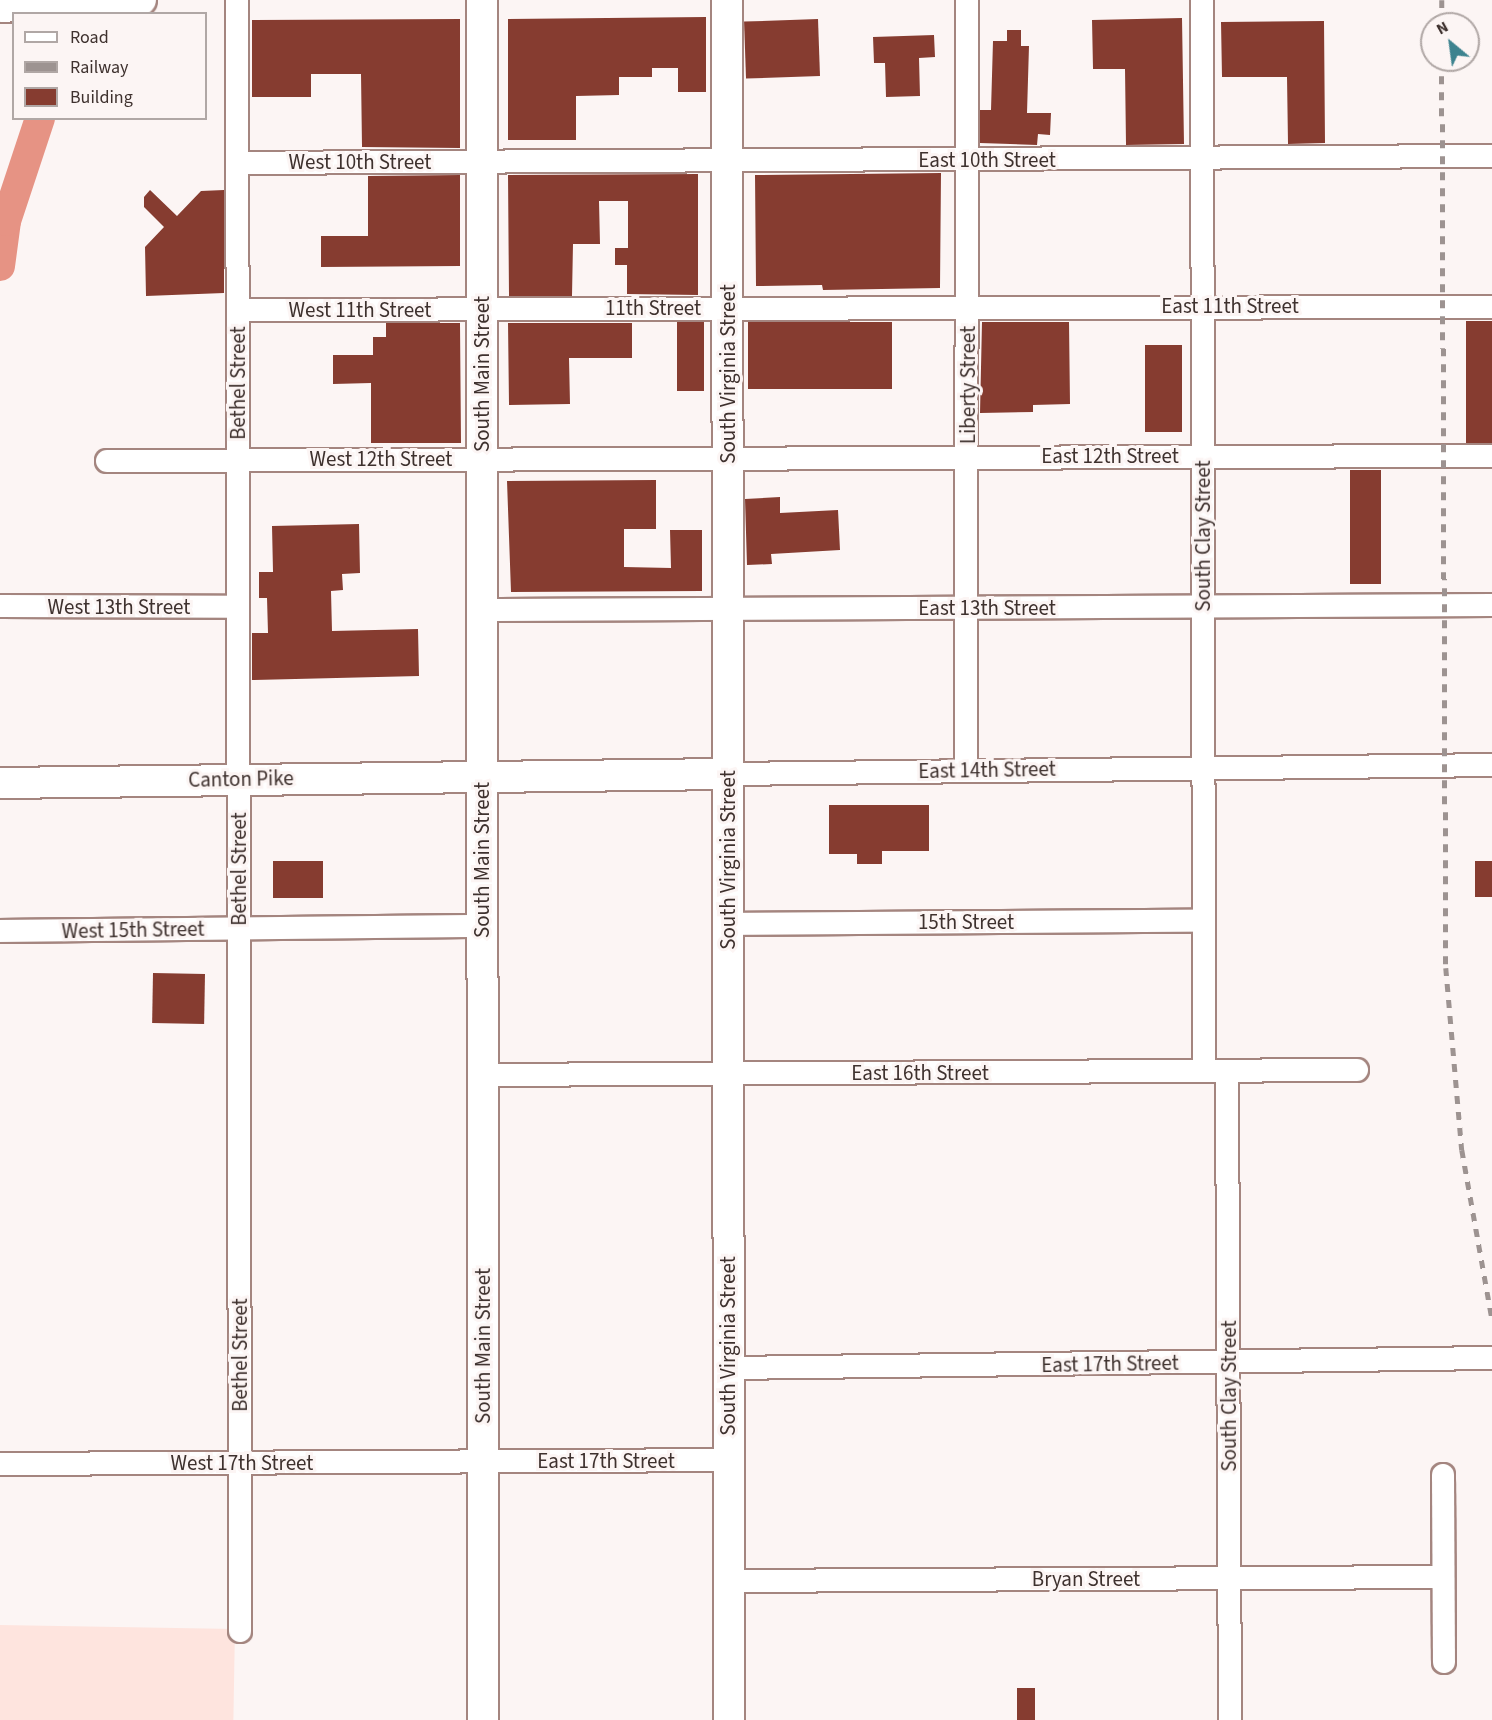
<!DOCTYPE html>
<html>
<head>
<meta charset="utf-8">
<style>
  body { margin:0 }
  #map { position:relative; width:1492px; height:1720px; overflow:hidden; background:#fcf5f4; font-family:"Source Sans 3",sans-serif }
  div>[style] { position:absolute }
  .built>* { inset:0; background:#fee4de; transform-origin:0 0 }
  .river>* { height:30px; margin:-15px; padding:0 15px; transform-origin:15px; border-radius:15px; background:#e69384 }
  .building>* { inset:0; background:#863c30; transform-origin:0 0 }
  .roads { filter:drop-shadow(2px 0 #a4857f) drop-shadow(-2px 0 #a4857f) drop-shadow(0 2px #a4857f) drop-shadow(0 -2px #a4857f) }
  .minor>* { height:22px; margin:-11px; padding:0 11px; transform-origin:11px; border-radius:11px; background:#fff }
  .major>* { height:30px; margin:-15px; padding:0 15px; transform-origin:15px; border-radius:15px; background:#fff }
  .rail>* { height:4.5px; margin-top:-2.25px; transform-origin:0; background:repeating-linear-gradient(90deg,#9d9391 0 8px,transparent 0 16px) }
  span { translate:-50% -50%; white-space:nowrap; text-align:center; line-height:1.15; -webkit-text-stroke:6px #fcf5f4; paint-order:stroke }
  .street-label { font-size:21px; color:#3e312e }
  .legend { position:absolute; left:12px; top:12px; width:195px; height:108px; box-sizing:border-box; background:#fcf5f4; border:2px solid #b0a7a5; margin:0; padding:8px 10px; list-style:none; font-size:18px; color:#3e312e }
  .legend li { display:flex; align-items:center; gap:12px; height:30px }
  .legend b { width:30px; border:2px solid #b0a7a5 }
  .north { position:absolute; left:1420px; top:12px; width:60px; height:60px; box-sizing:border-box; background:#fcf5f4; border:2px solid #b0a7a5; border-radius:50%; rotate:331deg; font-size:16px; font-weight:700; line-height:24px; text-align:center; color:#3e312e }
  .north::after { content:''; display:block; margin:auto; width:21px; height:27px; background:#3d838f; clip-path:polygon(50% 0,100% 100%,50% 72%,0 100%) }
</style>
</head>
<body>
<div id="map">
  <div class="built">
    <i style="left:0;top:1625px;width:235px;height:95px;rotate:1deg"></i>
  </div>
  <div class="river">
    <i style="left:0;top:266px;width:45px;rotate:-82.4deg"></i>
    <i style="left:6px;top:221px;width:108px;rotate:-71.7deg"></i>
  </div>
  <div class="building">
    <i style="clip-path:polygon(706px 17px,706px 92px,678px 92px,678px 68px,652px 68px,652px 77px,619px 77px,619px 95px,576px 96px,576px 140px,508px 140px,508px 19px)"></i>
    <i style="clip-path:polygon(1182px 18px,1184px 144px,1126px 145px,1125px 69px,1093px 69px,1092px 20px)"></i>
    <i style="clip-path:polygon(460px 19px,460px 148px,362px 147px,361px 74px,311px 74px,311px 97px,252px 97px,252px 20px)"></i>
    <i style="left:818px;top:19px;width:57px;height:74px;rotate:88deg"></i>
    <i style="clip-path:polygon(1324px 21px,1325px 143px,1288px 144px,1287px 77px,1222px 77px,1221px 22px)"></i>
    <i style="clip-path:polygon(1007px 30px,1021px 30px,1021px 46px,1029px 46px,1027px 113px,1051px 113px,1050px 135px,1038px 134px,1037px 145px,980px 143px,980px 110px,991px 110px,993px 41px,1007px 41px)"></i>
    <i style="clip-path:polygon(934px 35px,935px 57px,919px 58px,920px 96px,886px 97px,885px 63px,874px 63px,873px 37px)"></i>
    <i style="clip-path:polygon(941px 173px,940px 288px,823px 290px,822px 285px,756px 286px,755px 175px)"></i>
    <i style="clip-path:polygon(698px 174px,698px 295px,627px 294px,627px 265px,615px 265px,615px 248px,628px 248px,628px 201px,599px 201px,600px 244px,573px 244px,572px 296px,509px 296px,508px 175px)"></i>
    <i style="clip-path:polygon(460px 175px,460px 266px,321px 267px,321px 236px,368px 236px,368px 176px)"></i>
    <i style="clip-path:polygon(150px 190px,177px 216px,201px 191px,224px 190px,224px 293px,146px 296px,145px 247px,164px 227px,144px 207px,144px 197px)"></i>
    <i style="left:1466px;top:321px;width:26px;height:122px"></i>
    <i style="left:677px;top:322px;width:27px;height:69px"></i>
    <i style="left:748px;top:322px;width:144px;height:67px"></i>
    <i style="clip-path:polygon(982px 322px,1069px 322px,1070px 404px,1033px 405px,1033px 412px,980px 413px)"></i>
    <i style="clip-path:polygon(386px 323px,460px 323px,461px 443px,371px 443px,371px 383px,333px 384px,333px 355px,373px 355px,373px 337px,386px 337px)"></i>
    <i style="clip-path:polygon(508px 323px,632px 323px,632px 358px,569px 358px,570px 404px,509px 405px)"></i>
    <i style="left:1145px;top:345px;width:37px;height:87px"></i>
    <i style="left:1350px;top:470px;width:31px;height:114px"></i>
    <i style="clip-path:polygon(656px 480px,656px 529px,624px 529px,624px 567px,671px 568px,670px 530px,702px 530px,702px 591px,511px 592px,507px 481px)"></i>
    <i style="clip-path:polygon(780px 497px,780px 513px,838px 510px,840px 550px,771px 554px,772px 564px,747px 565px,745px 499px)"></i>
    <i style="clip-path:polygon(359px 524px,360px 573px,342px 574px,343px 590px,331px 591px,332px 631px,418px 629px,419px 676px,252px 680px,252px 633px,268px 633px,267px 598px,259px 598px,259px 572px,273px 572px,272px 526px)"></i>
    <i style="clip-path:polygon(829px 805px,929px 805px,929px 851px,882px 851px,882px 864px,857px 864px,857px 854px,829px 854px)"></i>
    <i style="left:273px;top:861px;width:50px;height:37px"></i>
    <i style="left:1475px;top:861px;width:17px;height:36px"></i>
    <i style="left:153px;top:973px;width:52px;height:50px;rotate:1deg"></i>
    <i style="left:1017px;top:1688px;width:18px;height:32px"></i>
  </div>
  <div class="roads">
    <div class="minor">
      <i style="left:237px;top:0;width:1631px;rotate:89.89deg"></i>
      <i style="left:1202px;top:0;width:1071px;rotate:89.89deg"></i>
      <i style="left:238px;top:163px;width:1254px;rotate:-0.32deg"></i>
      <i style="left:238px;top:310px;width:1254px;rotate:-0.14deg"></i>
      <i style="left:107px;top:461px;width:1385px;rotate:-0.21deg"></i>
      <i style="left:0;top:606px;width:238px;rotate:0.2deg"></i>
      <i style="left:482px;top:610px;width:1010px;rotate:-0.28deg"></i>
      <i style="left:966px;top:770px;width:770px;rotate:-89.93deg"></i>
      <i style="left:728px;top:774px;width:764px;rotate:-0.67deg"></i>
      <i style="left:728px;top:924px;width:475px;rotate:-0.4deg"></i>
      <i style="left:0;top:931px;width:482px;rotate:-0.6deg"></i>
      <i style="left:1227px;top:1071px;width:649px;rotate:89.74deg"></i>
      <i style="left:483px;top:1075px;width:874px;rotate:-0.33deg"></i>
      <i style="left:729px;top:1368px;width:763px;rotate:-0.75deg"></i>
      <i style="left:0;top:1464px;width:728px;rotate:-0.31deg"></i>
      <i style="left:1443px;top:1475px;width:187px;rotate:89.7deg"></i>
      <i style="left:729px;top:1581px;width:714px;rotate:-0.32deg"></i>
    </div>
    <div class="major">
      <i style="left:482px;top:0;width:1720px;rotate:89.97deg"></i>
      <i style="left:727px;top:0;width:1720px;rotate:89.93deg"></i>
      <i style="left:0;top:7px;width:141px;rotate:-2.8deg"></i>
      <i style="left:0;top:783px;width:728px;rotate:-0.71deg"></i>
    </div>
  </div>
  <div class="rail">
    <i style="left:1442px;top:0;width:24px;rotate:90deg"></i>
    <i style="left:1442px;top:60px;width:908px;rotate:89.75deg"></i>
    <i style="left:1446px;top:968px;width:183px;rotate:85deg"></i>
    <i style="left:1462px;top:1150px;width:171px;rotate:79.9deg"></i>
  </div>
  <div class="street-label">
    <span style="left:987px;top:160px">East 10th Street</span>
    <span style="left:360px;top:162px">West 10th Street</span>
    <span style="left:1230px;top:306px">East 11th Street</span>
    <span style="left:653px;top:308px">11th Street</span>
    <span style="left:360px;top:310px">West 11th Street</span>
    <span style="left:482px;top:374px;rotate:-90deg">South Main Street</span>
    <span style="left:728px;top:374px;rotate:-90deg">South Virginia Street</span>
    <span style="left:238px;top:383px;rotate:-90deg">Bethel Street</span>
    <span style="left:968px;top:385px;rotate:-90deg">Liberty Street</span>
    <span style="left:1110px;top:456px">East 12th Street</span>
    <span style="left:381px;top:459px">West 12th Street</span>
    <span style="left:1203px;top:536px;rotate:-90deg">South Clay Street</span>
    <span style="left:119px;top:607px">West 13th Street</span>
    <span style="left:987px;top:608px">East 13th Street</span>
    <span style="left:987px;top:770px;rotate:-1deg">East 14th Street</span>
    <span style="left:241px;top:779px;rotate:-1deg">Canton Pike</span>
    <span style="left:482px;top:860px;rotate:-90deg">South Main Street</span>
    <span style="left:728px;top:860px;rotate:-90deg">South Virginia Street</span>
    <span style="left:239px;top:869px;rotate:-90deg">Bethel Street</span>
    <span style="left:966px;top:922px">15th Street</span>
    <span style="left:133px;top:930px;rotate:-1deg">West 15th Street</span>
    <span style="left:920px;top:1073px">East 16th Street</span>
    <span style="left:483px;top:1346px;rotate:-90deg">South Main Street</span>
    <span style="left:728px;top:1346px;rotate:-90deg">South Virginia Street</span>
    <span style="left:240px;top:1355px;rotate:-90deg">Bethel Street</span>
    <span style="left:1110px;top:1364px;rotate:-1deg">East 17th Street</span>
    <span style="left:1229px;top:1396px;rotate:-90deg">South Clay Street</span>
    <span style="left:606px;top:1461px">East 17th Street</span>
    <span style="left:242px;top:1463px">West 17th Street</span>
    <span style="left:1086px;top:1579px">Bryan Street</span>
  </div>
  <ul class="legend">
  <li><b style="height:8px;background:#fff"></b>Road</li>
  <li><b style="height:8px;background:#9d9391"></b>Railway</li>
  <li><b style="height:16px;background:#863c30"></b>Building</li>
  </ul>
  <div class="north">N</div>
</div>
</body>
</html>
